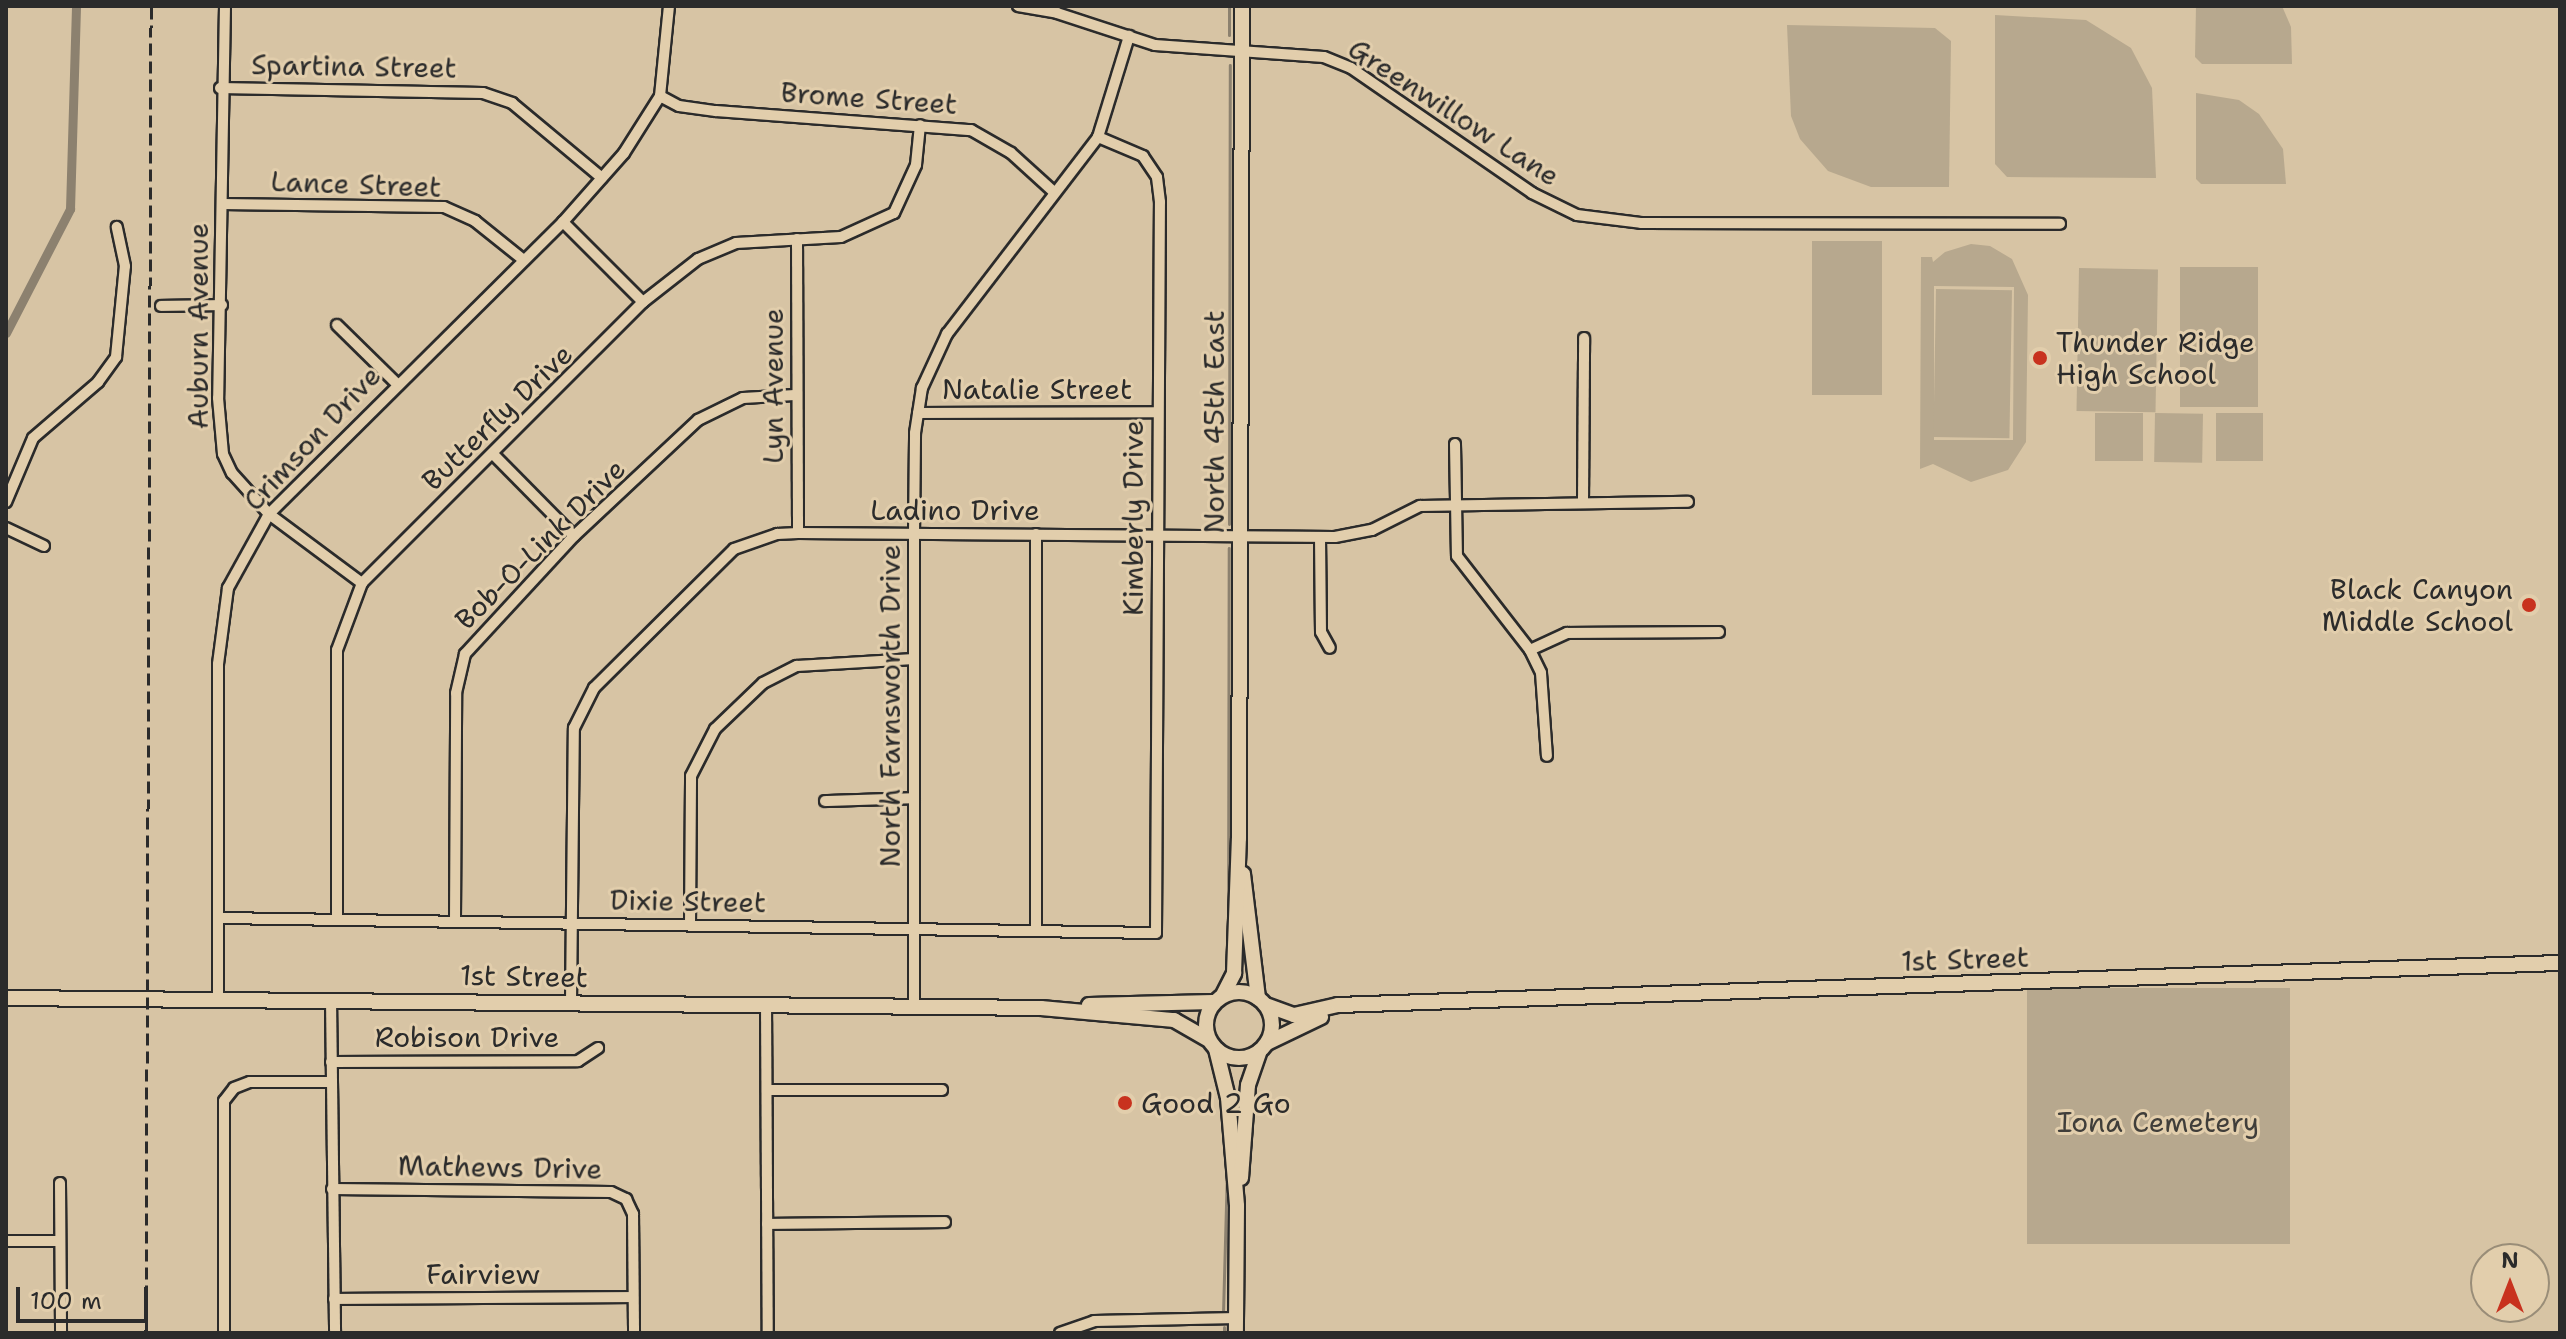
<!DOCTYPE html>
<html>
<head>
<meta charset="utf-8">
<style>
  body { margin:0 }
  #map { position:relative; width:2566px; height:1339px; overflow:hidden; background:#d7c4a4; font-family:"Shantell Sans",sans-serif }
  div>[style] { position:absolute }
  .green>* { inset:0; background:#b7a88e; transform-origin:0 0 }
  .stream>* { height:3px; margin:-1.5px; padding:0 1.5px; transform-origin:1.5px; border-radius:1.5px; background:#8c816f }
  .canal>* { height:9px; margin:-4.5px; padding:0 4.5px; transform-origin:4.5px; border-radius:4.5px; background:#8c816f }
  .roads { filter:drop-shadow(2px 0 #2b2b2b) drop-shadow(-2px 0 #2b2b2b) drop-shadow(0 2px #2b2b2b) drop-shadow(0 -2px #2b2b2b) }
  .street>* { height:10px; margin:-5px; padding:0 5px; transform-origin:5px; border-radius:5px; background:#e2ceac }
  .secondary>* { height:14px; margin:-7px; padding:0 7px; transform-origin:7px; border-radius:7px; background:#e2ceac }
  .secondary>.ring { margin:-7px; padding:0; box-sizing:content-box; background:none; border:14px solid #e2ceac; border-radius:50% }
  .rail>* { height:3px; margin-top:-1.5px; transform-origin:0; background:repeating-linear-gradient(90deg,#2b2b2b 0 12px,transparent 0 18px) }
  .dots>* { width:22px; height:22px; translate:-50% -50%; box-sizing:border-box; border:4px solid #e2ceac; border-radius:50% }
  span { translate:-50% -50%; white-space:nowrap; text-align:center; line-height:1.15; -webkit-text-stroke:6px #e2ceac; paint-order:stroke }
  .street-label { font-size:28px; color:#2b2b2b }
  .poi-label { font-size:28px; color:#2b2b2b }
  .left { translate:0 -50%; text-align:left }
  .right { translate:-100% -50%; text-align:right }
  .park-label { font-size:28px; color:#403e3a }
  .frame { position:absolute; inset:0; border:8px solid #2b2b2b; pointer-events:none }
  .north { position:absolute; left:2470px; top:1243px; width:80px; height:80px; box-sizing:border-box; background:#e2ceac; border:2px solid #998d78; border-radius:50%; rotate:0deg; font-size:22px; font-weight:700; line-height:32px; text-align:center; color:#2b2b2b }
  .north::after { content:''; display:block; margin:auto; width:28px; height:36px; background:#c8321e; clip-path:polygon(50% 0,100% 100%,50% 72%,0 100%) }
  .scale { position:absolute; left:16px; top:1287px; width:132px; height:36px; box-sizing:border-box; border:4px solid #2b2b2b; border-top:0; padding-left:10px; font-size:24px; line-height:28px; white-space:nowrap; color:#2b2b2b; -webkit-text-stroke:6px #e2ceac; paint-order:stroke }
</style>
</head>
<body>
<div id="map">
  <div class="green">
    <i style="clip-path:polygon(2196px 6px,2282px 6px,2291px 27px,2292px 64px,2202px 64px,2195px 57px)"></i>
    <i style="clip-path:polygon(1995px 15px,2086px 20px,2131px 48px,2152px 88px,2156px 178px,2007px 177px,1995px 164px)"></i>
    <i style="clip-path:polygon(1787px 25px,1935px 28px,1951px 41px,1949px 187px,1871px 187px,1828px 171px,1800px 139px,1791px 116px)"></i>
    <i style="clip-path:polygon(2196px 93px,2239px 100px,2259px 114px,2283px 149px,2286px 184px,2201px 184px,2196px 179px)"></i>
    <i style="left:1812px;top:241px;width:70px;height:154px"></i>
    <i style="clip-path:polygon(evenodd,1971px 244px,1990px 246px,2012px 259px,2028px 295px,2026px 442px,2008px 470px,1971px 482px,1933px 464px,1920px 469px,1921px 257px,1932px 257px,1933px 262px,1945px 252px,1971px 244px,1934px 286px,2014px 287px,2013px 440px,1934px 440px,1934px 286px)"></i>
    <i style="left:2180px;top:267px;width:78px;height:140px"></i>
    <i style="left:2079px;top:268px;width:79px;height:143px;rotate:1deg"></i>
    <i style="left:1936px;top:289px;width:76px;height:148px;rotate:1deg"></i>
    <i style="left:2095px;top:413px;width:48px;height:48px"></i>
    <i style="left:2155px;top:413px;width:48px;height:49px;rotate:1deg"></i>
    <i style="left:2216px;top:413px;width:47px;height:48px"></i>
    <i style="left:2290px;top:988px;width:256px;height:263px;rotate:90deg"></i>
  </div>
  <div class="stream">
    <i style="left:1229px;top:35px;width:29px;rotate:-90deg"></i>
    <i style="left:1229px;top:524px;width:459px;rotate:-89.9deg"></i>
    <i style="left:1228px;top:960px;width:412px;rotate:-89.9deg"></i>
    <i style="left:1223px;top:1313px;width:140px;rotate:-88.4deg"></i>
    <i style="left:1224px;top:1333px;width:6px;rotate:-90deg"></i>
  </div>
  <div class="canal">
    <i style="left:6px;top:333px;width:140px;rotate:-62.7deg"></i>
    <i style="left:70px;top:209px;width:203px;rotate:-88.3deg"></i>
  </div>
  <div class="roads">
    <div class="street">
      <i style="left:225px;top:6px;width:392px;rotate:91deg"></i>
      <i style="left:218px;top:398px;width:56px;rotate:84.9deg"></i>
      <i style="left:223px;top:454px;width:21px;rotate:65deg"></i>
      <i style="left:232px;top:473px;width:55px;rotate:47.9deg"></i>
      <i style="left:269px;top:514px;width:116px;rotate:36.6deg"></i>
      <i style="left:1018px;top:6px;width:40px;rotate:10deg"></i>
      <i style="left:1057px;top:13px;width:103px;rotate:18.1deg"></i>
      <i style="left:1155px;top:45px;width:169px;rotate:4.1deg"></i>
      <i style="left:1324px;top:57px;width:29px;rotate:22deg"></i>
      <i style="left:1351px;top:68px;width:220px;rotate:34.6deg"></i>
      <i style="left:1532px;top:193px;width:50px;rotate:26.1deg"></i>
      <i style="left:1577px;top:215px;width:64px;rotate:7.1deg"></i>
      <i style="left:1641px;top:223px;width:419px;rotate:0.1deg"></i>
      <i style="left:220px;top:88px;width:263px;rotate:1.1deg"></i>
      <i style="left:483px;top:93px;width:31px;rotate:19deg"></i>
      <i style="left:512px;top:103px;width:117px;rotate:39.8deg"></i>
      <i style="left:660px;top:96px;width:21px;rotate:28deg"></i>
      <i style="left:679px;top:106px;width:37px;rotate:8deg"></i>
      <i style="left:716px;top:111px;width:256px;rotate:4.3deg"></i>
      <i style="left:971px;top:130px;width:46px;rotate:29.9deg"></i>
      <i style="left:1011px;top:153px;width:59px;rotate:42.3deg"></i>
      <i style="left:222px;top:204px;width:222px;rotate:0.8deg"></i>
      <i style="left:444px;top:207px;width:34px;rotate:24deg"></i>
      <i style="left:475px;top:221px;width:59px;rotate:38.8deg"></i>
      <i style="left:563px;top:222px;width:113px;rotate:45deg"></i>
      <i style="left:797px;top:239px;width:294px;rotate:89.8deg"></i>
      <i style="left:161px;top:306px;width:61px;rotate:-0.9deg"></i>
      <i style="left:337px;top:325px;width:83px;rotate:44.5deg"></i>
      <i style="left:918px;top:413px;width:239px;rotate:-0.2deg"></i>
      <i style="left:1455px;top:444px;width:112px;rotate:89deg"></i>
      <i style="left:1457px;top:556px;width:119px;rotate:52.2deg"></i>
      <i style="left:1530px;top:650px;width:25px;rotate:64deg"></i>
      <i style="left:1541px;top:673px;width:83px;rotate:85.9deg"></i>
      <i style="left:495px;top:456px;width:112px;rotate:45.4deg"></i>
      <i style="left:1583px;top:501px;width:163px;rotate:-89.6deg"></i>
      <i style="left:6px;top:502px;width:69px;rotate:-67.1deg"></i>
      <i style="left:33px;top:438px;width:86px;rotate:-40.7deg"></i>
      <i style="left:98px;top:382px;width:31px;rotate:-54deg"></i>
      <i style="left:116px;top:357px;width:91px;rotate:-84.4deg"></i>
      <i style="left:125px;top:266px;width:40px;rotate:-102deg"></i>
      <i style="left:6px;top:528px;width:42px;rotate:25.3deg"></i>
      <i style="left:1320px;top:537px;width:95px;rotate:89.4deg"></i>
      <i style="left:1321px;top:632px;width:18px;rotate:61deg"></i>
      <i style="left:1530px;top:650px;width:41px;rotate:-24.7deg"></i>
      <i style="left:1567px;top:633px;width:152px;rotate:-0.4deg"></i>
      <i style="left:825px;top:801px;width:89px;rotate:-1.9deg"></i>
      <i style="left:220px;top:918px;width:936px;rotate:0.92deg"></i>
      <i style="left:1156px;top:933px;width:731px;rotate:-89.69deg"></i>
      <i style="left:1160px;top:202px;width:25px;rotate:-97deg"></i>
      <i style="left:1157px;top:177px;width:25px;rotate:-124deg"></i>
      <i style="left:1143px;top:156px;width:49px;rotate:-157.1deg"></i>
      <i style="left:337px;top:918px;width:268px;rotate:-90deg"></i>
      <i style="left:337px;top:650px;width:72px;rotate:-69.5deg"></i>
      <i style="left:362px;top:583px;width:397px;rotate:-45deg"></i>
      <i style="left:643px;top:302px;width:70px;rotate:-38deg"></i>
      <i style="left:698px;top:259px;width:41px;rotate:-22.8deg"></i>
      <i style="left:736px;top:243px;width:105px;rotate:-3.3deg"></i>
      <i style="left:841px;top:237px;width:58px;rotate:-24.4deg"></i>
      <i style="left:894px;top:213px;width:53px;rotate:-65.4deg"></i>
      <i style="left:916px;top:165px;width:40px;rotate:-84.3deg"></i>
      <i style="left:455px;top:920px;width:227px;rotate:-89.7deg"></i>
      <i style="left:456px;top:693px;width:40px;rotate:-77deg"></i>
      <i style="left:465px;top:654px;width:161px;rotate:-47.3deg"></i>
      <i style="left:574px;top:536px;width:170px;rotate:-43.1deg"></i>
      <i style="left:698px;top:420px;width:50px;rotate:-26.1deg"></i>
      <i style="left:743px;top:398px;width:52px;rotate:-3.3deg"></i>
      <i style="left:690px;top:925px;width:149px;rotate:-89.6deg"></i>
      <i style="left:691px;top:776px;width:53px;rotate:-62.9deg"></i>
      <i style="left:715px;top:729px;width:66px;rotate:-43.8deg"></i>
      <i style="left:763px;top:683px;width:38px;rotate:-27deg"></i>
      <i style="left:797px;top:666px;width:117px;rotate:-3.4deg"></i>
      <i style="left:1036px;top:931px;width:397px;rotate:-90deg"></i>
      <i style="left:218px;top:998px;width:334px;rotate:-90deg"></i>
      <i style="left:218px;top:664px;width:77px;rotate:-82.5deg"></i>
      <i style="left:228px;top:588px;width:85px;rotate:-61deg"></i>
      <i style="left:269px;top:514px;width:414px;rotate:-44.8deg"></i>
      <i style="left:563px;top:222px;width:92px;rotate:-48.5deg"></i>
      <i style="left:624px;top:153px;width:67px;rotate:-57.7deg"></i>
      <i style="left:660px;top:96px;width:90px;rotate:-84.3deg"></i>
      <i style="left:331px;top:999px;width:334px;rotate:89.3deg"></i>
      <i style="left:571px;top:1002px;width:274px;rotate:-89.4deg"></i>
      <i style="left:574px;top:728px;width:45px;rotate:-63.4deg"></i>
      <i style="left:594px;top:688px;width:197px;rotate:-44.8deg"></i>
      <i style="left:734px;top:549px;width:46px;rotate:-19.2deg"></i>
      <i style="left:777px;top:534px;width:21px;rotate:-3deg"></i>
      <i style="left:798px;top:533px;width:537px;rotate:0.43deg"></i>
      <i style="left:1335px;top:537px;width:38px;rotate:-11deg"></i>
      <i style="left:1372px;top:530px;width:54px;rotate:-26.6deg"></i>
      <i style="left:1420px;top:506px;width:268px;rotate:-0.9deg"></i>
      <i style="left:766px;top:1003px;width:330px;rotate:89.7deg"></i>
      <i style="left:914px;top:1006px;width:472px;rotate:-90deg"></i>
      <i style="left:914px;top:534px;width:101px;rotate:-89.4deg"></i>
      <i style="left:915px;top:433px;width:46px;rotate:-81.2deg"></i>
      <i style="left:922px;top:388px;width:60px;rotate:-65.2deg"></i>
      <i style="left:947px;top:334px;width:248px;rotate:-52.5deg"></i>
      <i style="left:1098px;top:137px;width:106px;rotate:-72.9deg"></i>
      <i style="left:331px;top:1062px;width:247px;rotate:-0.2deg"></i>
      <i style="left:578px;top:1061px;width:24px;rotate:-33deg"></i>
      <i style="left:767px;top:1090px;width:175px"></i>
      <i style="left:60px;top:1183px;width:150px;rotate:89.6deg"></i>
      <i style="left:332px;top:1189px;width:279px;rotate:0.6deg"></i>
      <i style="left:611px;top:1192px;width:17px;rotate:25deg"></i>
      <i style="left:626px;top:1199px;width:17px;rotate:65deg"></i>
      <i style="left:633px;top:1214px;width:119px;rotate:89.5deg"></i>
      <i style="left:767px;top:1224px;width:178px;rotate:-0.6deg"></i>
      <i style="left:6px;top:1241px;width:54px"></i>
      <i style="left:334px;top:1299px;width:299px;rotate:-0.4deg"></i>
      <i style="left:224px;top:1333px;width:232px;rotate:-90deg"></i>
      <i style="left:224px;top:1101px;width:16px;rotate:-52deg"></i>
      <i style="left:234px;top:1088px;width:17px;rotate:-21deg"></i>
      <i style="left:250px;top:1082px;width:80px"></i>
      <i style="left:1060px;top:1333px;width:36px;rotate:-19deg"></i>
      <i style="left:1094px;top:1321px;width:143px;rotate:-1.2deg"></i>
    </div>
    <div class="secondary">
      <i style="left:1243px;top:874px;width:125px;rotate:83.1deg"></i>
      <i class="ring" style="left:1206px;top:992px;width:52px;height:52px"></i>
      <i style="left:1223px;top:995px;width:25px;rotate:-63deg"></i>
      <i style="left:1234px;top:973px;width:135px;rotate:-87.9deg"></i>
      <i style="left:1239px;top:838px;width:832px;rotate:-89.79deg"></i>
      <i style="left:6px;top:998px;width:1035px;rotate:0.55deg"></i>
      <i style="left:1041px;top:1008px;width:134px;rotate:5.2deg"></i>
      <i style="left:1174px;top:1020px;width:40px;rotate:29.7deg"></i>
      <i style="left:1089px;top:1005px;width:124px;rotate:-1.4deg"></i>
      <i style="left:1266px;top:1005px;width:30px;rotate:20deg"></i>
      <i style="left:1294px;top:1015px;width:45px;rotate:-12.8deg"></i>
      <i style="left:1338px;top:1005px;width:1223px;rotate:-1.97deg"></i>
      <i style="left:1267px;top:1043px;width:60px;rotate:-25.7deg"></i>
      <i style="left:1216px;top:1049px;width:50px;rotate:76.2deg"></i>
      <i style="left:1228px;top:1098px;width:108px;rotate:85.2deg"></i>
      <i style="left:1237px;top:1206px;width:127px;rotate:90.5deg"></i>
      <i style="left:1241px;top:1178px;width:93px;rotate:-85.7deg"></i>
      <i style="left:1248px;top:1085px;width:36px;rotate:-71deg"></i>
    </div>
  </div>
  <div class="rail">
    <i style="left:146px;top:1333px;width:1327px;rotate:-89.78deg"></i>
  </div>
  <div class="dots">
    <i style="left:2040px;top:358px;background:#c8321e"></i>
    <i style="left:2529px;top:605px;background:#c8321e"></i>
    <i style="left:1125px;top:1103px;background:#c8321e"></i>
  </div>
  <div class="street-label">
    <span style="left:354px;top:66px;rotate:1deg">Spartina Street</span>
    <span style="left:869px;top:98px;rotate:4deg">Brome Street</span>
    <span style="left:1454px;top:112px;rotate:33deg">Greenwillow Lane</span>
    <span style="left:356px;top:184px;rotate:2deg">Lance Street</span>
    <span style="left:198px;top:326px;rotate:-90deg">Auburn Avenue</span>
    <span style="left:773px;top:386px;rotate:-90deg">Lyn Avenue</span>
    <span style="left:1037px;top:389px">Natalie Street</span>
    <span style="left:497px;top:417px;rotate:-44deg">Butterfly Drive</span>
    <span style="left:1214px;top:422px;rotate:-90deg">North 45th East</span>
    <span style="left:312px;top:438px;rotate:-47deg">Crimson Drive</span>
    <span style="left:955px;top:510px">Ladino Drive</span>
    <span style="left:1133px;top:518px;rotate:-90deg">Kimberly Drive</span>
    <span style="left:540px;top:544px;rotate:-45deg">Bob-O-Link Drive</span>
    <span style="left:890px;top:706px;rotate:-90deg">North Farnsworth Drive</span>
    <span style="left:688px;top:901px;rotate:1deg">Dixie Street</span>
    <span style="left:1965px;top:959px;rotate:-2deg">1st Street</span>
    <span style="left:524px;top:976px;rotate:1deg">1st Street</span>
    <span style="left:467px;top:1037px">Robison Drive</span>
    <span style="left:500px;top:1167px;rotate:1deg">Mathews Drive</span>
    <span style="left:483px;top:1274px">Fairview</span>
  </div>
  <div class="poi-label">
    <span class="left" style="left:2056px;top:358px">Thunder Ridge<br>High School</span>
    <span class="right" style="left:2513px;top:605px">Black Canyon<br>Middle School</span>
    <span class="left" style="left:1141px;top:1103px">Good 2 Go</span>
  </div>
  <div class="park-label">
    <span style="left:2158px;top:1122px">Iona Cemetery</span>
  </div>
  <div class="frame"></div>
  <div class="north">N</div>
  <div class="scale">100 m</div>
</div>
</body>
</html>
